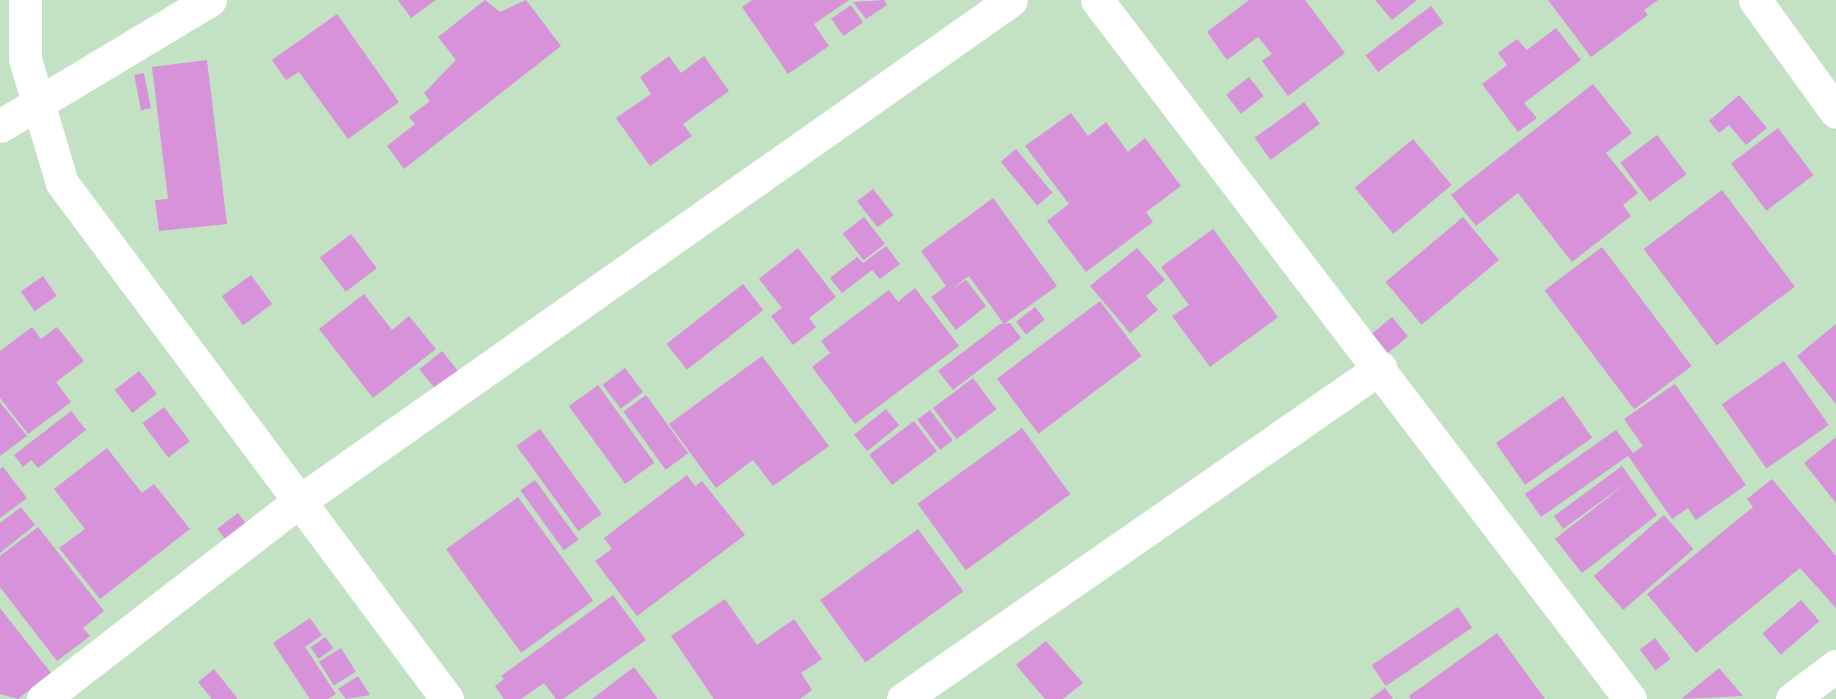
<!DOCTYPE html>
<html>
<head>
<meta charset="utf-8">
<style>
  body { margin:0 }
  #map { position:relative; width:1836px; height:699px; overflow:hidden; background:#c3e1c3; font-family:"Space Grotesk",sans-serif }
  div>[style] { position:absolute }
  .building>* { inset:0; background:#d792da; transform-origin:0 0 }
  .minor>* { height:33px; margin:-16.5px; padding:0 16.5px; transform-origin:16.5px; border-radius:16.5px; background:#fff }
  span { translate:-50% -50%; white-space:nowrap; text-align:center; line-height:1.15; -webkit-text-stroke:6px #d0eed0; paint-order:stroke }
</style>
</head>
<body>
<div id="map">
  <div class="building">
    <i style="clip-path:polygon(398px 0,436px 0,411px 18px)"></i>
    <i style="clip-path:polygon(485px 0,500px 12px,526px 0,561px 46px,404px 169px,387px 146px,415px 124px,409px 117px,430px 101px,424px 93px,456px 60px,438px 37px)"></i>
    <i style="clip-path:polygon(752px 0,849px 0,814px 24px,829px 46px,788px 74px,742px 7px)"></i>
    <i style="clip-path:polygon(884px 0,887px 5px,866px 19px,853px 2px)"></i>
    <i style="clip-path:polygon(1249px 0,1305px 0,1345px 53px,1288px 96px,1262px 61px,1272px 54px,1258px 37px,1227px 60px,1207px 32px)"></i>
    <i style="clip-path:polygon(1375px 0,1417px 0,1392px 20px)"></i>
    <i style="clip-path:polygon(1548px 0,1658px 0,1644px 10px,1648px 15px,1591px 57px)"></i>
    <i style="left:851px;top:5px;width:21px;height:24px;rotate:55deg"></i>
    <i style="left:1431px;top:6px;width:21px;height:82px;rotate:53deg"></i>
    <i style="clip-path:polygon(337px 14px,399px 102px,348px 139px,299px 72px,286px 80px,272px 60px)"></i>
    <i style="clip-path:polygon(1556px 28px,1581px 60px,1524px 103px,1537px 118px,1518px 132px,1482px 84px,1507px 65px,1498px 53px,1517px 39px,1527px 50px)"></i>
    <i style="clip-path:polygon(669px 56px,681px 73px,704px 56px,729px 91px,683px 124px,692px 136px,650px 166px,616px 118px,651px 94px,640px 77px)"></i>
    <i style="clip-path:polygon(207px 60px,227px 224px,159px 231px,155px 200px,168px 199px,152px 67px)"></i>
    <i style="left:144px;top:73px;width:36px;height:10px;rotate:79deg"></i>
    <i style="left:1249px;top:77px;width:24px;height:29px;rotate:52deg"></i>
    <i style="clip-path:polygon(1593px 84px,1632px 133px,1606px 153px,1638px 193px,1623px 205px,1631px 216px,1572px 262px,1518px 193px,1476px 226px,1451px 195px)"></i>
    <i style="clip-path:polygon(1739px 95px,1767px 128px,1746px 145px,1729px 125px,1719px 133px,1709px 121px)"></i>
    <i style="left:1304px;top:102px;width:27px;height:61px;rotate:54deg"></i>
    <i style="clip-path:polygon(1071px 113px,1088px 136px,1106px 122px,1128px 152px,1145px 138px,1181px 186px,1146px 212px,1153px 222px,1086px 272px,1047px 221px,1069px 204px,1025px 146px)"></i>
    <i style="left:1778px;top:128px;width:59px;height:59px;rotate:53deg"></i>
    <i style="left:1657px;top:135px;width:49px;height:46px;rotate:53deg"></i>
    <i style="left:1413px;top:139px;width:60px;height:76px;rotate:50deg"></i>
    <i style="left:1016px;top:149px;width:57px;height:20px;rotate:50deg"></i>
    <i style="left:873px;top:189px;width:33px;height:20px;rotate:52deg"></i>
    <i style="left:1722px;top:190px;width:121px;height:98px;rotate:53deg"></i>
    <i style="clip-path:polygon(993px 198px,1057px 286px,1004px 324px,969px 276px,949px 291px,966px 280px,986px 306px,956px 330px,931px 297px,946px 286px,921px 251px)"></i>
    <i style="left:864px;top:217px;width:34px;height:27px;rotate:52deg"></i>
    <i style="left:1463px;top:217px;width:56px;height:101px;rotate:50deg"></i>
    <i style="clip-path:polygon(1213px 229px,1278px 317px,1210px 367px,1172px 316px,1189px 305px,1161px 267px)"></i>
    <i style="left:351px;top:234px;width:43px;height:39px;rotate:53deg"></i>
    <i style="clip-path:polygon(886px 246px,900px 264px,880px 279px,872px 270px,842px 293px,830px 278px,857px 257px,863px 263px)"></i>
    <i style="left:1602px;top:247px;width:149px;height:72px;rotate:53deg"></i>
    <i style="clip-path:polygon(798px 248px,836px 297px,809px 318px,816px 327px,793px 345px,771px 316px,782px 308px,759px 279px)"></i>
    <i style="clip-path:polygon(1137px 248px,1165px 280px,1146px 296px,1158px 310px,1130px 333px,1090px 286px)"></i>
    <i style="left:251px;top:275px;width:36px;height:36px;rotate:54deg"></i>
    <i style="left:43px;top:276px;width:24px;height:27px;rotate:55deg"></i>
    <i style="left:743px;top:284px;width:33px;height:97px;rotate:52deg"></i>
    <i style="clip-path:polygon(915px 288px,959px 346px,855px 424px,812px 367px,830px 353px,821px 341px,889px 290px,898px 302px)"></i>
    <i style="clip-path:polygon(364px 294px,392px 330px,409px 316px,436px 349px,373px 398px,319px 329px)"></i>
    <i style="left:1100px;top:301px;width:69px;height:129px;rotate:53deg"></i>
    <i style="left:1035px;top:307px;width:16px;height:24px;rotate:52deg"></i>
    <i style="left:1392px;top:317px;width:25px;height:26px;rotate:50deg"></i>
    <i style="clip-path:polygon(1010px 323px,1021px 338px,953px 390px,938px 371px,1000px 324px)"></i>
    <i style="clip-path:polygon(1836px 324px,1836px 404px,1797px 356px)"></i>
    <i style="clip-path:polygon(32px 327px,41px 339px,57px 327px,84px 361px,56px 382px,71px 402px,28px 434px,0 398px,0 351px)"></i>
    <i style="left:442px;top:351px;width:26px;height:29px;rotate:51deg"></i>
    <i style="clip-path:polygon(762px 356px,829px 446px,773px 486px,753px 460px,716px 488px,669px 424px)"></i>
    <i style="left:1784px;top:361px;width:78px;height:76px;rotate:55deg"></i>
    <i style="left:625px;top:368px;width:30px;height:28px;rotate:53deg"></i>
    <i style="left:139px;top:371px;width:29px;height:31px;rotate:52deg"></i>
    <i style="left:973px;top:378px;width:39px;height:50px;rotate:53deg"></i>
    <i style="clip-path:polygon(1675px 384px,1746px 485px,1696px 520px,1688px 508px,1672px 519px,1628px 456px,1541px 517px,1525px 494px,1616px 430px,1633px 453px,1643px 446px,1624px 419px)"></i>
    <i style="left:598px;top:385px;width:96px;height:36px;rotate:54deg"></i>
    <i style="left:646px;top:395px;width:72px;height:28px;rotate:54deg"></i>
    <i style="left:1563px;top:396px;width:51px;height:82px;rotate:55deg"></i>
    <i style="clip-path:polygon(0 402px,27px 436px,0 456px)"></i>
    <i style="left:164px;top:407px;width:43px;height:27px;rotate:53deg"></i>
    <i style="left:886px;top:409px;width:21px;height:41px;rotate:51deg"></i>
    <i style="left:930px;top:410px;width:38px;height:16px;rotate:53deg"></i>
    <i style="clip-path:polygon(71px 411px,86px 430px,38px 468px,31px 460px,23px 467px,14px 455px)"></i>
    <i style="left:914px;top:421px;width:38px;height:56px;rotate:53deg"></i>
    <i style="left:1022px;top:428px;width:82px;height:129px;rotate:54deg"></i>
    <i style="left:540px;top:429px;width:105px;height:29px;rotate:54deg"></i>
    <i style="clip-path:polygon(1836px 437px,1836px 503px,1804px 463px)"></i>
    <i style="clip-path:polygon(107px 448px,142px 493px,154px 484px,190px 529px,100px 599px,59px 548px,85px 529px,54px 489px)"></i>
    <i style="clip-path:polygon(1622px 466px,1657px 515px,1582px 573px,1555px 539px,1629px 481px,1563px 529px,1554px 516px)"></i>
    <i style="clip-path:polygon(3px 467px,27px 498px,0 518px,0 469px)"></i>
    <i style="clip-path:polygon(687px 475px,695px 486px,702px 481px,745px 535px,637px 616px,595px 561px,612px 549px,604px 538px)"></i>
    <i style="clip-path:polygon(1772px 479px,1836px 556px,1836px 608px,1800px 568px,1696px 653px,1647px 594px,1753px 507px,1747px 499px)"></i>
    <i style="left:535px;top:480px;width:74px;height:18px;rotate:54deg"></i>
    <i style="left:518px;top:497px;width:128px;height:89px;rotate:54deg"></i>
    <i style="clip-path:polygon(21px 507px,35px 525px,0 553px,0 523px)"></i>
    <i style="left:238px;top:513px;width:20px;height:26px;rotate:53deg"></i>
    <i style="left:1664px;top:515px;width:45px;height:93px;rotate:49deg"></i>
    <i style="clip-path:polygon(38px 527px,104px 611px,83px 628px,90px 636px,57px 661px,0 587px,0 556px)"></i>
    <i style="left:918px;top:529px;width:77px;height:121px;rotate:54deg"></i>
    <i style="clip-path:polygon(613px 595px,646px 640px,563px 699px,556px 699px,544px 683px,521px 699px,504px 699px,495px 686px,504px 679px,501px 676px)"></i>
    <i style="clip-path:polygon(725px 599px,757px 645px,794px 619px,822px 659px,801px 673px,812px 690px,800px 699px,714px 699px,671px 636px)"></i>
    <i style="left:1801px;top:600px;width:28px;height:51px;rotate:49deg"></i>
    <i style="left:1458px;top:607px;width:25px;height:104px;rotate:56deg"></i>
    <i style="clip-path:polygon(0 608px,51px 673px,18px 699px,0 694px)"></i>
    <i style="clip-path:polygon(310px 618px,322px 635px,305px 647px,336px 694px,328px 699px,310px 699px,273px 643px)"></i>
    <i style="clip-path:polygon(1497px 633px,1545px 699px,1411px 699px,1409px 696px)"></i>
    <i style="left:325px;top:637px;width:14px;height:18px;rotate:54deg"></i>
    <i style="left:1655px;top:638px;width:26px;height:19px;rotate:53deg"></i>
    <i style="clip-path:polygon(1046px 641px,1083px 683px,1063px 699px,1045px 699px,1016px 665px)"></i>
    <i style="left:341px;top:648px;width:28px;height:26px;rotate:58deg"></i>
    <i style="clip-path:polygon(634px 667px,658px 699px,592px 699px)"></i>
    <i style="clip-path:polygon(1719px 668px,1743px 696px,1681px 699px)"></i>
    <i style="clip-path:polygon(214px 669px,238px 699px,212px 699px,198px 682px)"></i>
    <i style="clip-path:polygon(358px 676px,370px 695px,346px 699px,338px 689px)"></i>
    <i style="clip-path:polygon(1385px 688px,1393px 699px,1370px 699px)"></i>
  </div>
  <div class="minor">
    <i style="left:25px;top:0;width:59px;rotate:90deg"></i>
    <i style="left:25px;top:59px;width:129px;rotate:73.4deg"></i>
    <i style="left:62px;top:183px;width:644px;rotate:53.27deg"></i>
    <i style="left:1097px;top:0;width:879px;rotate:52.67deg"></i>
    <i style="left:1755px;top:0;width:138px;rotate:54.1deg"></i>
    <i style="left:0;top:126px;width:245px;rotate:-31deg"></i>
    <i style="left:43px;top:699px;width:321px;rotate:-37.7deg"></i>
    <i style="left:297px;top:503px;width:873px;rotate:-35.16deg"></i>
    <i style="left:903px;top:699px;width:581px;rotate:-34.76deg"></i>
    <i style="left:1792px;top:699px;width:55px;rotate:-36.9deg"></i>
  </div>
</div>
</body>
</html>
